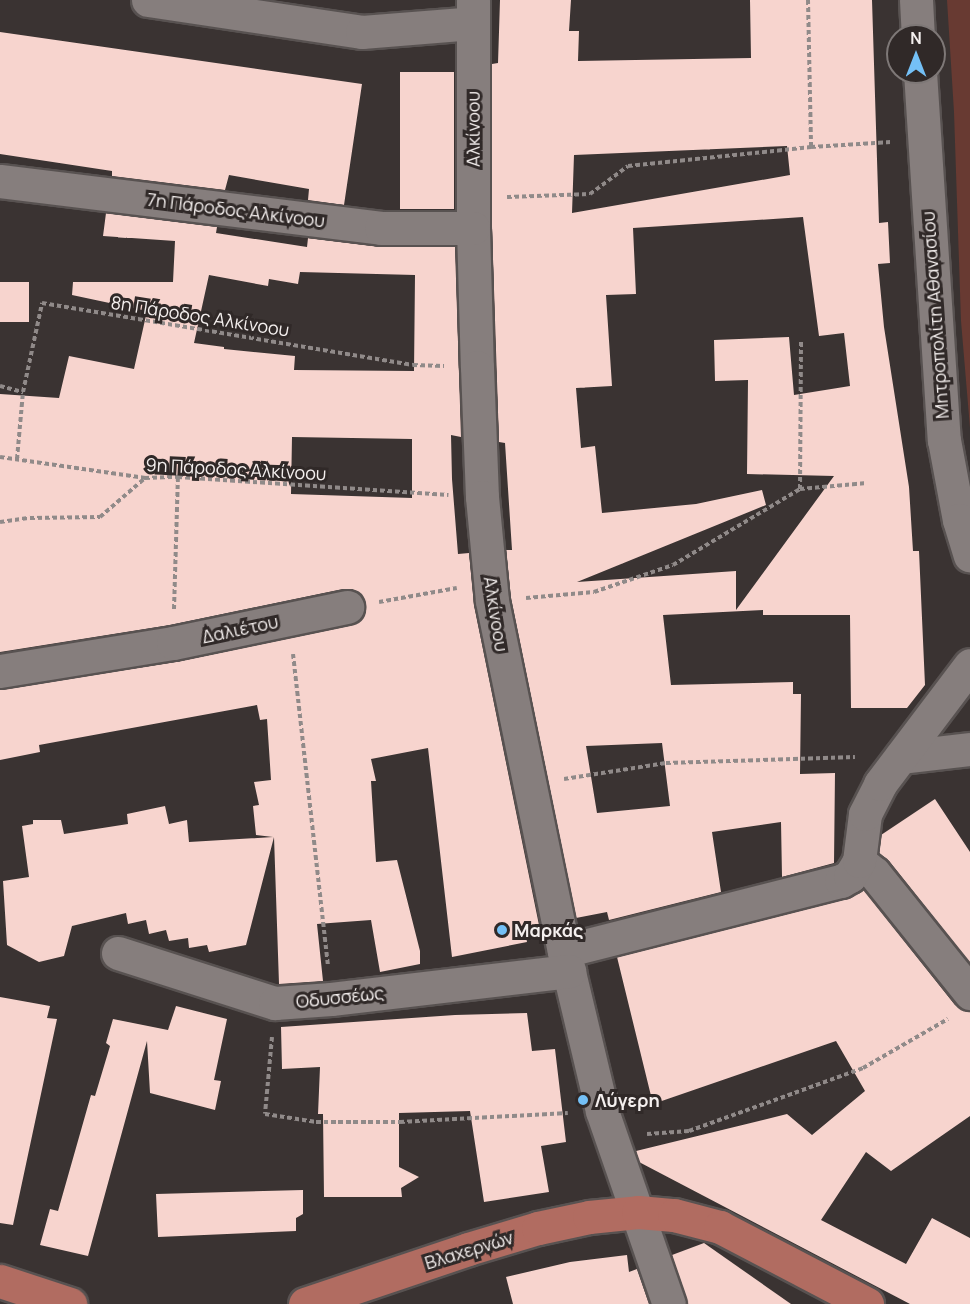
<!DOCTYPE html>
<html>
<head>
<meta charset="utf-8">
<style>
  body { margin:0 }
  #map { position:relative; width:970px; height:1304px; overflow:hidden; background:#3a3332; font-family:Manrope,sans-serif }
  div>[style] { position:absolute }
  .green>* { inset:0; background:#683a32 }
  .building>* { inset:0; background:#f7d4ce; transform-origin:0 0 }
  .path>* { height:4px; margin-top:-2px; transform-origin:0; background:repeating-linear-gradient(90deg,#908a89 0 4.5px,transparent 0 7.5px) }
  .roads { filter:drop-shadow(2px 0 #585251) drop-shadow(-2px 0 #585251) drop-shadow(0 2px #585251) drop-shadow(0 -2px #585251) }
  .minor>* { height:33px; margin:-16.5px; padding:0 16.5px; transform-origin:16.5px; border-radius:16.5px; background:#867e7d }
  .major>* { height:33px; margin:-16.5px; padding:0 16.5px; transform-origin:16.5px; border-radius:16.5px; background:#b16c61 }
  .dots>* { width:16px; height:16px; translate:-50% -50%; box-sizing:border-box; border:3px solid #302928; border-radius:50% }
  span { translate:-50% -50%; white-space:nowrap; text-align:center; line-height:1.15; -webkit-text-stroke:6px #302928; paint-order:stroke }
  .street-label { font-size:18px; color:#f4efee }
  .poi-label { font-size:18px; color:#f4efee; font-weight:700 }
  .left { translate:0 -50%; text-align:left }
  .north { position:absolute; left:886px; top:24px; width:60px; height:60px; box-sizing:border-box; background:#302928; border:2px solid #7e7877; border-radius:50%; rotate:0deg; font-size:16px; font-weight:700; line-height:24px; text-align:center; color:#f4efee }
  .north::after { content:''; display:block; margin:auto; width:21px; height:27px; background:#74c0f6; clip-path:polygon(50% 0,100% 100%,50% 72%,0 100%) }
</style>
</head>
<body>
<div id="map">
  <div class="green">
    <i style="clip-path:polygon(947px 0,970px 0,970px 428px,961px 321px,954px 112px)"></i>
  </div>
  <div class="building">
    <i style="clip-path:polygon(evenodd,500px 0,571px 0,569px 31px,579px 31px,578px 61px,751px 58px,750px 0,872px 0,879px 223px,888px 222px,890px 263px,878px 264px,884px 327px,909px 487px,913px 551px,919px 551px,925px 685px,907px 708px,851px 708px,850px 615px,763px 615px,763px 610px,663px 615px,671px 685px,793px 682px,793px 694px,801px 694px,800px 774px,835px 773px,834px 863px,782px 877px,781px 822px,712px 832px,721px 892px,609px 920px,607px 912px,576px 918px,511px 598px,506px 550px,512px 550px,505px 443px,499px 442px,492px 228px,492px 64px,498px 63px,500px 0,787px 146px,790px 175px,572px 213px,574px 155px,787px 146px,500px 0,803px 217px,819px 336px,844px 333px,850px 386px,794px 395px,789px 337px,714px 340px,715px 381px,748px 380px,747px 474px,834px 476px,736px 610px,736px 571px,577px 582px,766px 505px,762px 490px,696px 504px,602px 513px,595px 446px,581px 448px,576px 388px,612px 386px,606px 295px,636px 294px,633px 228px,803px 217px,500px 0,662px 743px,670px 806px,597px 813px,586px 746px,662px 743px)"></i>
    <i style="clip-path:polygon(0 32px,362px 84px,344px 205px,308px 200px,309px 189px,229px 175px,225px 190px,112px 176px,112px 171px,0 154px)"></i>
    <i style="left:454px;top:72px;width:137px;height:54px;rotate:90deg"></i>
    <i style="clip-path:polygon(evenodd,106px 213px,217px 227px,216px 233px,307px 247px,308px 238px,381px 247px,455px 247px,461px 437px,451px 435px,452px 479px,458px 554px,469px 553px,474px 605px,539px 925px,524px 927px,527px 942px,452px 957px,428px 748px,371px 759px,376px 781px,371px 781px,376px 862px,397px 860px,420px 951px,420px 964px,380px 972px,371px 920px,317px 924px,323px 981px,279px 984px,274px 837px,246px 945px,209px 952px,207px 945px,189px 948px,188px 938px,169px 941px,166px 930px,149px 934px,146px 920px,128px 924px,126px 913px,72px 926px,64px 956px,39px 962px,7px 945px,3px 881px,29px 877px,22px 826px,33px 824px,33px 820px,61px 820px,64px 834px,128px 824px,127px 814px,165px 806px,169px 824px,187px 820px,189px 842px,273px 837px,256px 835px,253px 806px,259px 805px,254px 782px,271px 780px,267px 719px,260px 720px,257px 705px,39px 745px,40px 752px,0 760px,0 689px,176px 662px,351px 625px,360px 621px,365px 612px,365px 603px,361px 594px,352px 589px,343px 589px,170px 625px,0 652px,0 394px,59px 398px,69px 356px,134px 369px,147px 311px,72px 295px,73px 282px,173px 282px,175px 241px,103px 236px,106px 213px,300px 272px,415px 275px,414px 371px,294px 370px,295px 356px,224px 349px,224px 347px,194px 343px,209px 275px,268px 286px,269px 279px,298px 284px,300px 272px,106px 213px,292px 437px,412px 439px,412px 498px,291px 494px,292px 437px)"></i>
    <i style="left:0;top:282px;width:29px;height:40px"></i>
    <i style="clip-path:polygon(935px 799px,970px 852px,970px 963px,889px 861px,879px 853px,881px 835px)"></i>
    <i style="clip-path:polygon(863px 889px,955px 1005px,970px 1011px,970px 1116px,891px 1171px,866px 1152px,821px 1220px,906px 1264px,932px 1218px,970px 1238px,970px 1304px,910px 1304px,639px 1162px,636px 1151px,787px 1114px,812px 1135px,865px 1091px,836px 1041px,653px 1104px,617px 957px,846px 899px)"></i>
    <i style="clip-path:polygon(0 997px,50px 1006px,47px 1018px,57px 1019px,13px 1225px,0 1223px)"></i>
    <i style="clip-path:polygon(176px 1006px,227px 1019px,214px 1080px,221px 1081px,215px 1110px,150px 1093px,147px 1041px,88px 1256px,40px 1245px,50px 1209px,58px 1211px,91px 1095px,95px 1096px,110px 1046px,106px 1043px,113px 1019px,168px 1030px)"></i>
    <i style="clip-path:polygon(527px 1013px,532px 1051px,555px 1049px,566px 1142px,541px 1146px,549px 1192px,484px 1202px,470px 1111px,399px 1113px,399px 1167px,419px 1177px,401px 1188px,402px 1197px,324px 1197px,323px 1114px,318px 1114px,320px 1067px,282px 1069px,281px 1027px,455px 1015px)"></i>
    <i style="clip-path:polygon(303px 1190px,303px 1214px,296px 1218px,296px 1231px,158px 1237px,156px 1194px)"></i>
    <i style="clip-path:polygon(704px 1243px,791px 1304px,687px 1304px,672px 1255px)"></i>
    <i style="clip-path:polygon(627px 1255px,629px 1272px,637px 1269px,649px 1304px,513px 1304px,506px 1277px,570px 1262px)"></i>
  </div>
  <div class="path">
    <i style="left:808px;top:0;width:147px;rotate:88.8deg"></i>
    <i style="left:507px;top:197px;width:83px;rotate:-2.1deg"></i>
    <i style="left:590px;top:194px;width:47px;rotate:-36.4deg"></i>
    <i style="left:628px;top:166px;width:184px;rotate:-5.9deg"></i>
    <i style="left:811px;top:147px;width:80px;rotate:-3.6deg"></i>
    <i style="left:0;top:386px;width:24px;rotate:15deg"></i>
    <i style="left:23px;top:392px;width:91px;rotate:-77.9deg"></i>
    <i style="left:42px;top:303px;width:376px;rotate:9.5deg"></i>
    <i style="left:413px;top:365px;width:31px;rotate:2deg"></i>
    <i style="left:0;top:457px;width:147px;rotate:8.2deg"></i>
    <i style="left:145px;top:478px;width:33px;rotate:-2deg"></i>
    <i style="left:178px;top:477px;width:271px;rotate:3.8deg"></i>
    <i style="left:17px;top:459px;width:67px;rotate:-84.9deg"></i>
    <i style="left:800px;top:489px;width:150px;rotate:-89.6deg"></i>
    <i style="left:0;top:522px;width:30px;rotate:-8deg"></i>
    <i style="left:30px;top:518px;width:70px;rotate:-0.8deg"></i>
    <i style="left:100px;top:517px;width:60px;rotate:-40.9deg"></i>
    <i style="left:526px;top:598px;width:68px;rotate:-5deg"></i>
    <i style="left:594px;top:592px;width:83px;rotate:-18.9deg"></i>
    <i style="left:673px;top:565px;width:148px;rotate:-30.9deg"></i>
    <i style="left:800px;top:489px;width:67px;rotate:-5.1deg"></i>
    <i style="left:379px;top:602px;width:79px;rotate:-10.2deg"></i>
    <i style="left:174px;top:609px;width:132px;rotate:-88.3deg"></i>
    <i style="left:293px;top:654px;width:314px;rotate:83.6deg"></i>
    <i style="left:564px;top:779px;width:103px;rotate:-8.9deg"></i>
    <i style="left:666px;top:763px;width:189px;rotate:-1.8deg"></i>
    <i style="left:272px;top:1037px;width:77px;rotate:95.2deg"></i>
    <i style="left:265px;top:1114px;width:52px;rotate:8.9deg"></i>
    <i style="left:316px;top:1122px;width:84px"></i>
    <i style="left:400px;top:1122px;width:168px;rotate:-3.1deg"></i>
    <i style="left:647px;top:1134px;width:42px;rotate:-4.1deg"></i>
    <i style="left:689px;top:1131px;width:185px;rotate:-19.9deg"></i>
    <i style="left:863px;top:1068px;width:98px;rotate:-30deg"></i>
  </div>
  <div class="roads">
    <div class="minor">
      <i style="left:148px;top:0;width:216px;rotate:8.5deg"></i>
      <i style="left:362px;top:32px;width:111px;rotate:-4.6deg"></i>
      <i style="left:473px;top:0;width:228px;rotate:90deg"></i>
      <i style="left:473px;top:228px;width:139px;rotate:88.4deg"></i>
      <i style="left:477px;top:367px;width:130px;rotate:87.8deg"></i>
      <i style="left:482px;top:497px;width:104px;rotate:84.5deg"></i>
      <i style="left:492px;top:601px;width:357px;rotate:78.4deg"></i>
      <i style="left:564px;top:951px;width:164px;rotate:76.6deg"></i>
      <i style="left:602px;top:1111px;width:204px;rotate:70.9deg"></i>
      <i style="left:916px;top:0;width:36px;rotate:87deg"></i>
      <i style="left:920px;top:72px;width:369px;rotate:86.3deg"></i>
      <i style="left:944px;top:440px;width:81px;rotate:79.4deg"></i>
      <i style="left:959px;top:520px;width:37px;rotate:73deg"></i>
      <i style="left:0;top:181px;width:384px;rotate:7deg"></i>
      <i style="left:381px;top:228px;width:92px"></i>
      <i style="left:0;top:671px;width:175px;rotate:-9.2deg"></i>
      <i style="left:173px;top:643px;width:178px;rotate:-11.7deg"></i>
      <i style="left:901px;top:757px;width:69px;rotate:-6.6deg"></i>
      <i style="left:859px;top:861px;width:19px;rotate:39deg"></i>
      <i style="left:874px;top:873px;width:154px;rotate:51.3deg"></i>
      <i style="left:564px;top:951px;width:286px;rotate:-14.2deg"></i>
      <i style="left:841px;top:881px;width:10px;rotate:-29deg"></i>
      <i style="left:850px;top:876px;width:17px;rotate:-59deg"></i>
      <i style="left:859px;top:861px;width:47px;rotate:-82.7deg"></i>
      <i style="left:865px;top:814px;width:34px;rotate:-63deg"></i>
      <i style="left:880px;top:784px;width:149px;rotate:-52.9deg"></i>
      <i style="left:118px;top:953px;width:165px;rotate:17.7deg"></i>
      <i style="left:275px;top:1003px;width:56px;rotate:-4.1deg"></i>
      <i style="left:331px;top:999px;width:240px;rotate:-6.7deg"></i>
    </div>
    <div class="major">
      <i style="left:0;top:1281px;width:74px;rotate:18.2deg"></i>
      <i style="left:305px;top:1304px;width:172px;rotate:-18.6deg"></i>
      <i style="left:468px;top:1249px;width:73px;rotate:-16.7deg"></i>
      <i style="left:538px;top:1228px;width:52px;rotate:-12.2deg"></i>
      <i style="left:589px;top:1217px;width:49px;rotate:-5.8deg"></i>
      <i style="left:638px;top:1212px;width:36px;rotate:5deg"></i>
      <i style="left:674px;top:1215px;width:48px;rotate:14.6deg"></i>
      <i style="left:720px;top:1227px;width:166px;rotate:27.6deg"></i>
    </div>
  </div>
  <div class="dots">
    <i style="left:502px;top:930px;background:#74c0f6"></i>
    <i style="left:583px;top:1100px;background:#74c0f6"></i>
  </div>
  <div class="street-label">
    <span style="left:473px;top:129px;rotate:-90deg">Αλκίνοου</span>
    <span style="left:236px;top:210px;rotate:7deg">7η Πάροδος Αλκίνοου</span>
    <span style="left:935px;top:315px;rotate:-94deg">Μητροπολίτη Αθανασίου</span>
    <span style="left:200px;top:316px;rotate:9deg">8η Πάροδος Αλκίνοου</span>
    <span style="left:236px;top:469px;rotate:3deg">9η Πάροδος Αλκίνοου</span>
    <span style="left:496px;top:614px;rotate:81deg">Αλκίνοου</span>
    <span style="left:240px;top:629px;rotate:-12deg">Δαλιέτου</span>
    <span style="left:340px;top:997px;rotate:-6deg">Οδυσσέως</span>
    <span style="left:469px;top:1250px;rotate:-17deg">Βλαχερνών</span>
  </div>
  <div class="poi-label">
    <span class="left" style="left:514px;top:930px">Μαρκάς</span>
    <span class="left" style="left:595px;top:1100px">Λύγερη</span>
  </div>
  <div class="north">N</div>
</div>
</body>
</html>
